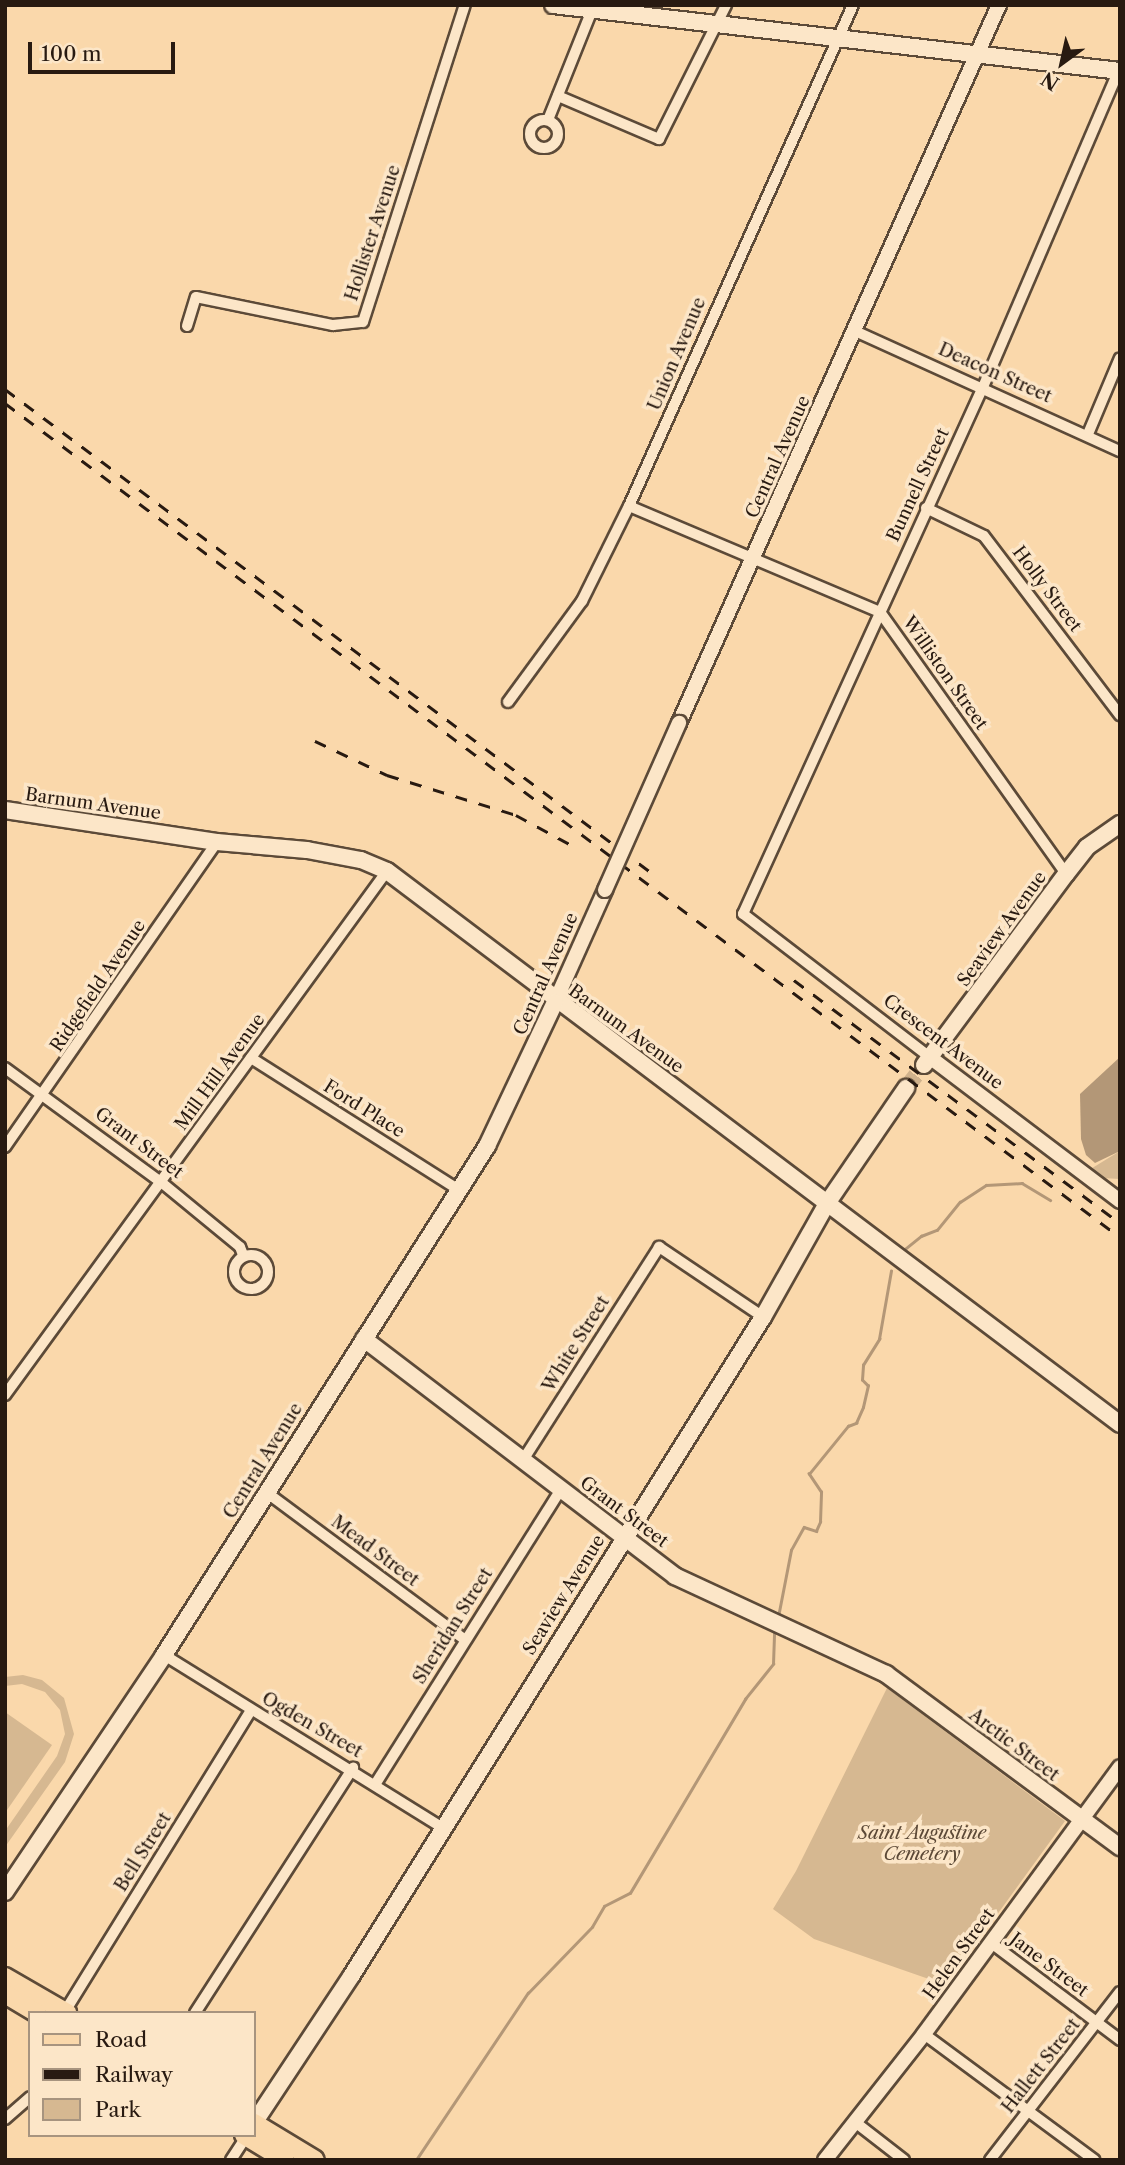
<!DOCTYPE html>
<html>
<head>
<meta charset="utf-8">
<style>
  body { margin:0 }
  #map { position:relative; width:1125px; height:2165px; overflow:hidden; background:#fad8ab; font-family:"Libre Caslon Text",serif }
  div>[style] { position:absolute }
  .green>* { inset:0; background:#d6b891 }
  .water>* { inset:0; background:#b39777 }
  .stream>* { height:2.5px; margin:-1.25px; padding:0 1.25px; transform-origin:1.25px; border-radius:1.25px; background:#b39777 }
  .secondary-tunnel>* { height:16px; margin-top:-8px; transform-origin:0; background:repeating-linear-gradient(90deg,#d0b28c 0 16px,transparent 0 24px) }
  .roads { filter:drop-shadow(2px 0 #5c4a38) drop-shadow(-2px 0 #5c4a38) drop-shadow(0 2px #5c4a38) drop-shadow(0 -2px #5c4a38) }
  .minor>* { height:10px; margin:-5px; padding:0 5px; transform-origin:5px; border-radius:5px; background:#fce6c8 }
  .minor>.ring { margin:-5px; padding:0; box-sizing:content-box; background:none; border:10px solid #fce6c8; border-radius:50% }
  .tertiary>* { height:14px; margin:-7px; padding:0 7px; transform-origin:7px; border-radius:7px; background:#fce6c8 }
  .secondary>* { height:16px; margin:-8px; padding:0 8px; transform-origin:8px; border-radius:8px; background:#fce6c8 }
  .primary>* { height:18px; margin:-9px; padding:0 9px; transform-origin:9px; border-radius:9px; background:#fad8ab }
  .rail>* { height:2.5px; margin-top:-1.25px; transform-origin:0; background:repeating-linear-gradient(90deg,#281a11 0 12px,transparent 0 24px) }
  .bridges { filter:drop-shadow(2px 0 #5c4a38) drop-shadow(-2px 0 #5c4a38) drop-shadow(0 2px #5c4a38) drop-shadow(0 -2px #5c4a38) }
  .tertiary-bridge>* { height:14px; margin:-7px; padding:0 7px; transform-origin:7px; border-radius:7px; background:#fce6c8 }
  span { translate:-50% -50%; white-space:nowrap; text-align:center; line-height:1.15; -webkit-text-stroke:7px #fce6c8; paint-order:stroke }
  .street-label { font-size:18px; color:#281a11 }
  .park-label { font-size:18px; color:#5c4937; font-style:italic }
  .frame { position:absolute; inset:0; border:7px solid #281a11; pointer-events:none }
  .legend { position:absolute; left:28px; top:2011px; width:228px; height:126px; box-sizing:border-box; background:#fce6c8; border:2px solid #a7947f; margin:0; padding:9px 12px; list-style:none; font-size:21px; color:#281a11 }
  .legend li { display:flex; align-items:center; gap:14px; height:35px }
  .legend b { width:35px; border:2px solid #a7947f }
  .north { position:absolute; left:1027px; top:28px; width:70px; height:70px; -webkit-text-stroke:5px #fce6c8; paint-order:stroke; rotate:213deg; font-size:19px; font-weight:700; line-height:28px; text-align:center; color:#281a11 }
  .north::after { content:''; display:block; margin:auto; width:24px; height:32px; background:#281a11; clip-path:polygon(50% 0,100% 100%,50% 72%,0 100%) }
  .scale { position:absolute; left:28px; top:42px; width:147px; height:32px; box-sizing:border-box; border:4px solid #281a11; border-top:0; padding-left:9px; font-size:21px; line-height:24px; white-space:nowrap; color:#281a11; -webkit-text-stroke:5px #fce6c8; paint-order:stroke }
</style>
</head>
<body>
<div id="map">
  <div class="green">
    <i style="clip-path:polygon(1120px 1151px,1120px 1179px,1101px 1178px,1089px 1170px)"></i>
    <i style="clip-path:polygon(23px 1675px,42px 1680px,64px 1698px,74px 1734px,65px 1762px,5px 1847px,5px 1831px,57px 1756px,65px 1734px,60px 1710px,45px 1692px,22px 1684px,5px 1686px,5px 1677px)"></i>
    <i style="clip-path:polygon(887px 1688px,1065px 1821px,946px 1985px,814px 1939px,773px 1909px,796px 1871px)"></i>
    <i style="clip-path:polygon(5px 1712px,52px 1745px,5px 1813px)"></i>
  </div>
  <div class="water">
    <i style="clip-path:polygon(1120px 1057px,1120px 1151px,1095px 1163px,1086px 1155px,1081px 1139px,1080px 1094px)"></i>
  </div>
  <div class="stream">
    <i style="left:905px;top:1249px;width:21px;rotate:-39deg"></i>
    <i style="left:921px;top:1236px;width:17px;rotate:-21deg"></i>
    <i style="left:937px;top:1230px;width:36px;rotate:-51deg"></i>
    <i style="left:960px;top:1202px;width:31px;rotate:-33deg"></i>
    <i style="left:986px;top:1185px;width:36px;rotate:-3deg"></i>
    <i style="left:1022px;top:1183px;width:33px;rotate:31deg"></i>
    <i style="left:778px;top:1617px;width:68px;rotate:-79deg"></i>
    <i style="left:791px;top:1550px;width:26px;rotate:-61deg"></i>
    <i style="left:804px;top:1527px;width:13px;rotate:18deg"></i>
    <i style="left:816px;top:1531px;width:10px;rotate:-66deg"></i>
    <i style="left:820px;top:1522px;width:30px;rotate:-88deg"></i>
    <i style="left:821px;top:1492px;width:22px;rotate:-124deg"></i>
    <i style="left:809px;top:1474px;width:62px;rotate:-50.9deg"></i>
    <i style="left:848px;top:1426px;width:9px;rotate:-21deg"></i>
    <i style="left:856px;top:1423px;width:17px;rotate:-66deg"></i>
    <i style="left:863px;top:1407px;width:22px;rotate:-77deg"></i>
    <i style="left:868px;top:1386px;width:8px;rotate:-135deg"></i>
    <i style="left:862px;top:1380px;width:15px;rotate:-86deg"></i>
    <i style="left:863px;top:1365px;width:31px;rotate:-58deg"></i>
    <i style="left:879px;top:1339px;width:69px;rotate:-80deg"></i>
    <i style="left:416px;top:2160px;width:201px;rotate:-56.2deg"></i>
    <i style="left:528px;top:1993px;width:92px;rotate:-45.9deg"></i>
    <i style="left:592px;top:1927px;width:24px;rotate:-60deg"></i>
    <i style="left:604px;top:1906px;width:29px;rotate:-27deg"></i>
    <i style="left:630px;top:1893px;width:226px;rotate:-59.3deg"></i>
    <i style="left:745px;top:1699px;width:45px;rotate:-51.3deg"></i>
    <i style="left:773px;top:1664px;width:34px;rotate:-88deg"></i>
  </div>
  <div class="secondary-tunnel">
    <i style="left:906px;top:1088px;width:29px;rotate:-52deg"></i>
  </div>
  <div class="roads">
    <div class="minor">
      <i style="left:558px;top:96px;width:110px;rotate:23.1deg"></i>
      <i style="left:659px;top:139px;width:150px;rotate:-63.4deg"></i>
      <i style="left:548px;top:120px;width:124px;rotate:-68.2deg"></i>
      <i class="ring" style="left:530px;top:120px;width:18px;height:18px"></i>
      <i style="left:187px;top:326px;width:30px;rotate:-73deg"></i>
      <i style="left:196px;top:297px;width:140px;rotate:11.6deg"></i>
      <i style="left:333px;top:325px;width:30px;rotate:-6deg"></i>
      <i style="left:363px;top:322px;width:333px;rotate:-72.2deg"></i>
      <i style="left:855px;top:331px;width:291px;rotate:24.4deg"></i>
      <i style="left:1088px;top:434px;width:82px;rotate:-67.2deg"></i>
      <i style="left:629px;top:506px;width:272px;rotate:22.9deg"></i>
      <i style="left:880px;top:612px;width:321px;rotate:54.6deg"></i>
      <i style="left:926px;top:508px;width:64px;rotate:25.8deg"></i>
      <i style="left:984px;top:536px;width:225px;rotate:52.8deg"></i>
      <i style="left:508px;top:702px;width:125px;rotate:-53.8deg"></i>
      <i style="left:582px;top:601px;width:106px;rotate:-63.7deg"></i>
      <i style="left:629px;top:506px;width:549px;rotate:-65.91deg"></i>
      <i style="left:251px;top:1058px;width:246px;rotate:32.4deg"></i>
      <i style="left:931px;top:1058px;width:237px;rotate:-142.5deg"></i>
      <i style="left:743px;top:914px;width:579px;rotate:-65.52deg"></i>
      <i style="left:983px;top:387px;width:347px;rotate:-66.8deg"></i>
      <i style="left:5px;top:1068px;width:193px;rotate:36.2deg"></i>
      <i style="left:161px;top:1182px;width:102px;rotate:39.4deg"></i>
      <i style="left:240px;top:1247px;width:9px;rotate:69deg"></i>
      <i style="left:5px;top:1147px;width:371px;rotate:-55.2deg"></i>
      <i class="ring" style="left:234px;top:1255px;width:24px;height:24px"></i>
      <i style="left:5px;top:1395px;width:648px;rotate:-53.91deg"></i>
      <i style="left:523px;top:1460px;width:253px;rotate:-57.4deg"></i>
      <i style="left:659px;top:1247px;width:125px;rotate:33.9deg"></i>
      <i style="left:266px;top:1492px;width:247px;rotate:36.6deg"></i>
      <i style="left:164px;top:1655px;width:326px;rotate:31.8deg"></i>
      <i style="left:376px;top:1783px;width:347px;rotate:-57.8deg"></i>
      <i style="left:990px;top:1942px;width:163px;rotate:37deg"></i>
      <i style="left:64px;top:2013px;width:356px;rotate:-58.3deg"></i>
      <i style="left:195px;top:2013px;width:292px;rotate:-57.2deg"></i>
      <i style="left:924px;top:2034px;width:212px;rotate:36.5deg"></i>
      <i style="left:5px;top:2119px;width:33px;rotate:-41deg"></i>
      <i style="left:855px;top:2122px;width:62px;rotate:37.8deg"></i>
      <i style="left:231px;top:2160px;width:27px;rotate:-57deg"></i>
      <i style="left:990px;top:2160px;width:212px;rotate:-52.3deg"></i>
    </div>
    <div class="tertiary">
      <i style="left:679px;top:723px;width:786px;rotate:-65.98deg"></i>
      <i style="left:555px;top:1002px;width:123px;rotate:-65.9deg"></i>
      <i style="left:931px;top:1058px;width:237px;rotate:37.1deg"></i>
      <i style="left:825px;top:2160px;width:160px;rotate:-51.8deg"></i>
      <i style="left:924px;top:2034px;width:331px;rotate:-53.7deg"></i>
    </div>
    <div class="secondary">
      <i style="left:553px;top:5px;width:571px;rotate:6.64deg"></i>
      <i style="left:5px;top:810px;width:214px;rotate:8.6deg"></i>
      <i style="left:217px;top:842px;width:90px;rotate:5.1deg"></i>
      <i style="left:307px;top:850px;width:55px;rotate:10.5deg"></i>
      <i style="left:361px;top:860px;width:28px;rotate:23deg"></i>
      <i style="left:387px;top:871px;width:918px;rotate:37.03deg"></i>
      <i style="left:924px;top:1065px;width:238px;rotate:-53.4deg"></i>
      <i style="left:1066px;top:874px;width:34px;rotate:-52deg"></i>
      <i style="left:1087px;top:847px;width:40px;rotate:-34.9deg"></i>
      <i style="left:364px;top:1339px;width:391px;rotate:37.3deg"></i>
      <i style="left:675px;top:1576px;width:233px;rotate:24.9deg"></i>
      <i style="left:886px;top:1674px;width:291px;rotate:36.5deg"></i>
      <i style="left:5px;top:1892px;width:285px;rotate:-56.1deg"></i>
      <i style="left:164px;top:1655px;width:603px;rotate:-57.6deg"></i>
      <i style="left:487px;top:1146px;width:159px;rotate:-64.7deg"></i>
      <i style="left:254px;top:2123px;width:178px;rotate:-56.5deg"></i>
      <i style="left:352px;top:1975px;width:776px;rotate:-58.01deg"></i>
      <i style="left:763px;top:1317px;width:129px;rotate:-60.6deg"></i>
      <i style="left:826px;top:1205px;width:142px;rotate:-55.6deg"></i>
    </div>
    <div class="primary">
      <i style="left:5px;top:1977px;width:72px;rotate:30.1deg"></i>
      <i style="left:5px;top:1994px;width:37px;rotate:31deg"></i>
      <i style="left:254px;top:2123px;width:71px;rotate:31.2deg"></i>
      <i style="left:244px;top:2135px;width:48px;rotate:31.4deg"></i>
    </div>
  </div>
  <div class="rail">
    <i style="left:5px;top:389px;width:808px;rotate:36.8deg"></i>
    <i style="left:5px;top:403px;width:1392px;rotate:36.8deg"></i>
    <i style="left:315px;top:741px;width:80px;rotate:25.3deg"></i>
    <i style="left:387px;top:775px;width:135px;rotate:17.2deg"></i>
    <i style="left:516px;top:815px;width:67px;rotate:28.5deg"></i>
    <i style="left:794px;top:980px;width:407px;rotate:36.7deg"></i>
  </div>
  <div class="bridges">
    <div class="tertiary-bridge">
      <i style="left:605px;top:890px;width:183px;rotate:-66.1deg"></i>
    </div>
  </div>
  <div class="street-label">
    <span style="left:373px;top:233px;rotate:-72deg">Hollister Avenue</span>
    <span style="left:677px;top:354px;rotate:-67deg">Union Avenue</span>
    <span style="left:995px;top:373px;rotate:24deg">Deacon Street</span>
    <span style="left:778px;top:457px;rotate:-66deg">Central Avenue</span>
    <span style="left:918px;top:485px;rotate:-65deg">Bunnell Street</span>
    <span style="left:1047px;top:589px;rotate:53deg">Holly Street</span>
    <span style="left:945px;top:673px;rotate:55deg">Williston Street</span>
    <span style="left:93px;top:804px;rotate:8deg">Barnum Avenue</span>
    <span style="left:1002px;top:929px;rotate:-54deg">Seaview Avenue</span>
    <span style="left:546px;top:974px;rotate:-66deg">Central Avenue</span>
    <span style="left:98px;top:986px;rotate:-56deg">Ridgefield Avenue</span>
    <span style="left:626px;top:1029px;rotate:36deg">Barnum Avenue</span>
    <span style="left:943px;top:1042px;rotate:37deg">Crescent Avenue</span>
    <span style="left:220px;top:1072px;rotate:-54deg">Mill Hill Avenue</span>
    <span style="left:364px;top:1109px;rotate:32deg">Ford Place</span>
    <span style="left:139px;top:1143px;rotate:37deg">Grant Street</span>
    <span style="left:576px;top:1344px;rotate:-58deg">White Street</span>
    <span style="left:263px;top:1461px;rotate:-58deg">Central Avenue</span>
    <span style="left:624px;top:1512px;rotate:37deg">Grant Street</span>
    <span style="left:375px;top:1551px;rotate:37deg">Mead Street</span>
    <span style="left:564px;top:1595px;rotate:-58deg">Seaview Avenue</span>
    <span style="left:453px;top:1626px;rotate:-58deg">Sheridan Street</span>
    <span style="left:312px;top:1725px;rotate:30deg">Ogden Street</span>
    <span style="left:1014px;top:1745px;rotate:37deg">Arctic Street</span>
    <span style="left:143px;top:1852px;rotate:-58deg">Bell Street</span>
    <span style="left:959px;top:1954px;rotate:-54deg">Helen Street</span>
    <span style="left:1049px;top:1965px;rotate:37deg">Jane Street</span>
    <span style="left:1041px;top:2066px;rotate:-52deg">Hallett Street</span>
  </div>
  <div class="park-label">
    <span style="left:922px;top:1844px">Saint Augustine<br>Cemetery</span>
  </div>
  <div class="frame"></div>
  <ul class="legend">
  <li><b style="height:9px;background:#fad8ab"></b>Road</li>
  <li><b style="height:9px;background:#281a11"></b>Railway</li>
  <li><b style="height:19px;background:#d6b891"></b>Park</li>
  </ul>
  <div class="north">N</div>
  <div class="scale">100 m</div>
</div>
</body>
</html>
